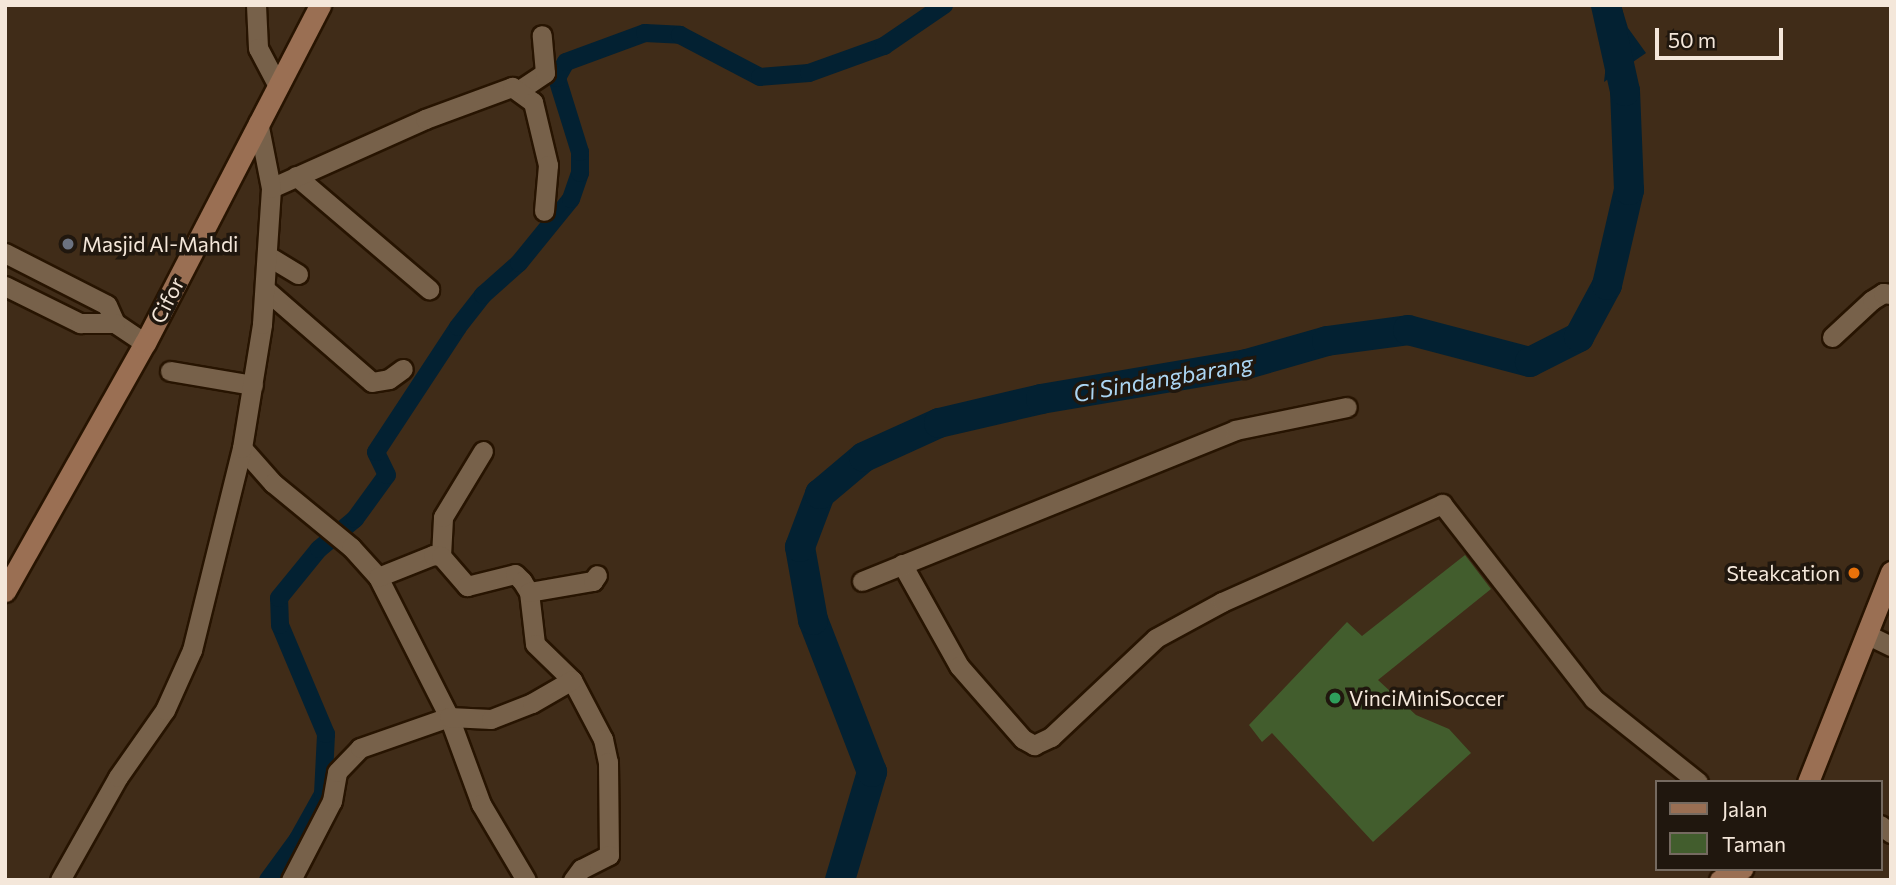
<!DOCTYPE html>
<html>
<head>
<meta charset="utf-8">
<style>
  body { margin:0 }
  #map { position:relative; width:1896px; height:885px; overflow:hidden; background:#402c18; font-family:Commissioner,sans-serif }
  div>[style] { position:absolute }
  .green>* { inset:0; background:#425d2d }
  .water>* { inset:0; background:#032132 }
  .canal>* { height:18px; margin:-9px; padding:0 9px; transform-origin:9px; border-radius:9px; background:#032132 }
  .river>* { height:30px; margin:-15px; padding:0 15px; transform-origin:15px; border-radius:15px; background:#032132 }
  .roads { filter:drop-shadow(2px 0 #271401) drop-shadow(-2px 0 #271401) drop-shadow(0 2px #271401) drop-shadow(0 -2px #271401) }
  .street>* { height:19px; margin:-9.5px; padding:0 9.5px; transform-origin:9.5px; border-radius:9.5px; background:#77614a }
  .secondary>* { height:21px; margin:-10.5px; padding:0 10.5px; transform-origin:10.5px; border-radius:10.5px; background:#9a6f53 }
  .dots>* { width:19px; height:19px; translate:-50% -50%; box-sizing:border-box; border:4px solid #20170e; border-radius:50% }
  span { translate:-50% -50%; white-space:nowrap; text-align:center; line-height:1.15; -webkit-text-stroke:7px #20170e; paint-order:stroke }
  .poi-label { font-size:21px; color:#f4e7da }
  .left { translate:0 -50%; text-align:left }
  .right { translate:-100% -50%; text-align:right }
  .street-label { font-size:21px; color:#f4e7da }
  .water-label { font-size:23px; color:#abd5f2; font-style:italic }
  .frame { position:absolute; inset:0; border:7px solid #f4e7da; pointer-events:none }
  .legend { position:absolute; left:1655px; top:780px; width:228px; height:91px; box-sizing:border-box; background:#20170e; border:2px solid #756a60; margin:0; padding:9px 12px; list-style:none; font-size:21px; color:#f4e7da }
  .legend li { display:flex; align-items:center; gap:14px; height:35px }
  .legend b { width:35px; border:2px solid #756a60 }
  .scale { position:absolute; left:1655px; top:28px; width:128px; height:32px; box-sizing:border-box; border:4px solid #f4e7da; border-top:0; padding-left:9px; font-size:21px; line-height:24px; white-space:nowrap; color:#f4e7da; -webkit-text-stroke:5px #20170e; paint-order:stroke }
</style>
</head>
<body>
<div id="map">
  <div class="green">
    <i style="clip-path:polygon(1465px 555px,1491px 589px,1378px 680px,1416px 715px,1449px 729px,1471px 753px,1373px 842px,1272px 733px,1262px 742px,1249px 725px,1347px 622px,1362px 636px)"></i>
  </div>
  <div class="water">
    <i style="clip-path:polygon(1599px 5px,1621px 5px,1628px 28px,1646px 53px,1604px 82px,1608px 47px)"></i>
  </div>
  <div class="canal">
    <i style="left:268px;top:880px;width:51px;rotate:-53.8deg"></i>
    <i style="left:298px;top:839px;width:51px;rotate:-60.9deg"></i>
    <i style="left:323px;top:794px;width:60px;rotate:-87.1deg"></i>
    <i style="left:326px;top:734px;width:118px;rotate:-112.9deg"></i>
    <i style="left:280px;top:625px;width:27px;rotate:-92deg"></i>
    <i style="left:279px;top:598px;width:63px;rotate:-50.8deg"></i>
    <i style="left:319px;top:549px;width:47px;rotate:-39.8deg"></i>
    <i style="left:355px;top:519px;width:54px;rotate:-54deg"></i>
    <i style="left:387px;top:475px;width:25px;rotate:-116deg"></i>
    <i style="left:376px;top:452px;width:149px;rotate:-56.7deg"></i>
    <i style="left:458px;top:327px;width:41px;rotate:-52deg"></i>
    <i style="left:483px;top:295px;width:48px;rotate:-41.6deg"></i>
    <i style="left:519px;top:263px;width:82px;rotate:-50.9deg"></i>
    <i style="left:571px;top:199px;width:28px;rotate:-71deg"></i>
    <i style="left:580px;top:173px;width:21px;rotate:-90deg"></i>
    <i style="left:580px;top:152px;width:77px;rotate:-107.3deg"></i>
    <i style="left:557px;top:78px;width:18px;rotate:-61deg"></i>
    <i style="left:566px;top:62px;width:84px;rotate:-20.2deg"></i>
    <i style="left:645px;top:33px;width:35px;rotate:3deg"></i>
    <i style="left:680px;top:35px;width:90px;rotate:27.7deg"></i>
    <i style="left:760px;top:77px;width:49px;rotate:-4.7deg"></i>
    <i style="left:809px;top:73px;width:80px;rotate:-19.8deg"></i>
    <i style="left:884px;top:46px;width:73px;rotate:-34.3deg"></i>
  </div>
  <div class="river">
    <i style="left:840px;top:880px;width:113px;rotate:-73.5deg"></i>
    <i style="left:872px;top:772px;width:163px;rotate:-111.2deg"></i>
    <i style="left:813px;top:620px;width:74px;rotate:-100.1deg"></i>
    <i style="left:800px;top:547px;width:57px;rotate:-69.3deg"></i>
    <i style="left:820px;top:494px;width:57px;rotate:-40.1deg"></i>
    <i style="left:864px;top:457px;width:82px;rotate:-24.4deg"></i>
    <i style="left:939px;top:423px;width:105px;rotate:-13.2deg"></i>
    <i style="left:1041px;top:399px;width:209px;rotate:-9.6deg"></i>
    <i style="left:1247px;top:364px;width:83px;rotate:-16deg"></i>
    <i style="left:1327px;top:341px;width:82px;rotate:-7.7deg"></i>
    <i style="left:1408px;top:330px;width:126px;rotate:14.7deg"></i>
    <i style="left:1530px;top:362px;width:55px;rotate:-27deg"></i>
    <i style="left:1579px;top:337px;width:59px;rotate:-61.7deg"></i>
    <i style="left:1607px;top:285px;width:98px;rotate:-77deg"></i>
    <i style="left:1629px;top:190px;width:99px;rotate:-92.3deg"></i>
    <i style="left:1625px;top:91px;width:88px;rotate:-102.5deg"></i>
  </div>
  <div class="roads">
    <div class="street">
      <i style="left:256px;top:5px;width:43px;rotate:87.3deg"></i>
      <i style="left:258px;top:48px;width:43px;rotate:62.2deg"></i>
      <i style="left:521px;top:89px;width:29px;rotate:-34deg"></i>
      <i style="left:545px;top:73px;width:38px;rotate:-95deg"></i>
      <i style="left:296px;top:176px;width:175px;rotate:40.4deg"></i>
      <i style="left:271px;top:188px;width:169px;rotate:-24.1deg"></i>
      <i style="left:425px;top:119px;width:93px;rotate:-20.2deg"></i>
      <i style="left:512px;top:87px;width:26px;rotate:36deg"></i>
      <i style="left:533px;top:102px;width:65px;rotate:76.6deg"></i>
      <i style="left:548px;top:165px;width:46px;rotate:95deg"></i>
      <i style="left:5px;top:253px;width:114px;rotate:27deg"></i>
      <i style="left:107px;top:305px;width:20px;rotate:66deg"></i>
      <i style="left:115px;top:323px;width:36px;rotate:34deg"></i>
      <i style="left:268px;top:256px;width:35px;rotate:31deg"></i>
      <i style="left:5px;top:286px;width:84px;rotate:26.3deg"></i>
      <i style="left:80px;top:323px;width:35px"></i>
      <i style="left:266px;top:290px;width:140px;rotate:41deg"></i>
      <i style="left:372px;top:382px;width:17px;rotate:-10deg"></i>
      <i style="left:389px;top:379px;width:17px;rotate:-36deg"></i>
      <i style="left:1832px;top:337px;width:54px;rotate:-42.8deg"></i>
      <i style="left:1872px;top:300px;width:13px;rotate:-32deg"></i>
      <i style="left:1883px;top:293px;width:8px;rotate:7deg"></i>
      <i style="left:170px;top:371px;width:84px;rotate:9.6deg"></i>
      <i style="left:242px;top:448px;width:47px;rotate:48.5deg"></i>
      <i style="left:273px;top:483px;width:101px;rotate:39.4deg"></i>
      <i style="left:351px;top:547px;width:40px;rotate:48deg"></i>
      <i style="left:378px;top:577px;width:157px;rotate:63.1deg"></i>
      <i style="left:449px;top:717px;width:93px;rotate:69.8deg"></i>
      <i style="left:481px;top:804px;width:88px;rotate:59.4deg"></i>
      <i style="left:441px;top:556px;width:39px;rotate:-87deg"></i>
      <i style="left:443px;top:517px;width:77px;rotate:-58.8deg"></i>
      <i style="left:902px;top:564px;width:117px;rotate:60.8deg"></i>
      <i style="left:959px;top:666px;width:97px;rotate:48.8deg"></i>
      <i style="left:1023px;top:739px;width:13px;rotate:29deg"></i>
      <i style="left:1034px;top:745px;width:19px;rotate:-25deg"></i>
      <i style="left:1051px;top:737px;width:144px;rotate:-43.3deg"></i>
      <i style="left:1156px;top:638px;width:75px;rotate:-28.6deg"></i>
      <i style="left:1222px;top:602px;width:241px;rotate:-24deg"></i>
      <i style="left:1442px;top:504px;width:247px;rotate:52.1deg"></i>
      <i style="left:1594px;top:699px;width:133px;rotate:38.6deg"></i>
      <i style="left:378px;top:577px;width:59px;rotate:-21.8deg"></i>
      <i style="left:433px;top:555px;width:8px;rotate:7deg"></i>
      <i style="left:441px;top:556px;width:40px;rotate:49deg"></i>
      <i style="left:467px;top:586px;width:49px;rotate:-14deg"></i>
      <i style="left:515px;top:574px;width:10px;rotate:45deg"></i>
      <i style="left:522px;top:581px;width:13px;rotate:58deg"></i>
      <i style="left:529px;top:592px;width:52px;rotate:83.4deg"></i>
      <i style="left:535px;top:644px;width:52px;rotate:44.2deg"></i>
      <i style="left:572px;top:680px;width:67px;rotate:62.3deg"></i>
      <i style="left:603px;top:739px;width:24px;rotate:78deg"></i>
      <i style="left:608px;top:762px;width:93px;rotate:89.4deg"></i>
      <i style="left:609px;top:855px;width:31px;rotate:153deg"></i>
      <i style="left:581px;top:869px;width:14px;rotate:126deg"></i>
      <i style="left:862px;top:581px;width:402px;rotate:-22deg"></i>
      <i style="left:1235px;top:430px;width:114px;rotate:-11.6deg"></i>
      <i style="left:529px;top:592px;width:65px;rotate:-9.8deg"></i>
      <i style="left:593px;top:581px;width:7px;rotate:-56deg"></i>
      <i style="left:1866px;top:634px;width:28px;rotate:26deg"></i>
      <i style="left:1880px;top:825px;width:14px;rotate:36deg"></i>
      <i style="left:60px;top:880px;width:118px;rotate:-60.6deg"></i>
      <i style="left:118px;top:777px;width:82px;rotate:-55deg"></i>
      <i style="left:165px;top:710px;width:66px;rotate:-65.8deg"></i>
      <i style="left:192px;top:650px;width:208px;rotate:-76.1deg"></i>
      <i style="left:242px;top:448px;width:126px;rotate:-80.8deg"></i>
      <i style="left:262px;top:324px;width:136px;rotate:-86.2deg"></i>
      <i style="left:271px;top:188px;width:67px;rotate:-101.1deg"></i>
      <i style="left:291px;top:880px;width:89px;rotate:-62.6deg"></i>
      <i style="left:332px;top:801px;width:29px;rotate:-80deg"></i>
      <i style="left:337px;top:772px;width:33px;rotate:-46deg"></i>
      <i style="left:360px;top:748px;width:94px;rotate:-19.2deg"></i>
      <i style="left:449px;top:717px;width:42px;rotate:2.7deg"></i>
      <i style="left:491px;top:719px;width:44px;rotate:-21.3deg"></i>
      <i style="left:532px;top:703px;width:46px;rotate:-29.9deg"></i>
    </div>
    <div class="secondary">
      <i style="left:5px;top:591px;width:285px;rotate:-60.6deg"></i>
      <i style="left:145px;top:343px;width:381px;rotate:-62.6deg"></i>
      <i style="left:1808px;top:782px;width:226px;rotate:-68.4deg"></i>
      <i style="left:1720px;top:880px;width:25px;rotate:-27deg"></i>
    </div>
  </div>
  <div class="dots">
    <i style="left:68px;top:244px;background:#6b7280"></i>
    <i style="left:1854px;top:573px;background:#e8710a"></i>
    <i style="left:1335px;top:698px;background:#2e9e5b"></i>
  </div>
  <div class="poi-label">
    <span class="left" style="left:82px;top:244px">Masjid Al-Mahdi</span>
    <span class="right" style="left:1840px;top:573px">Steakcation</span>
    <span class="left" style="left:1349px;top:698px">VinciMiniSoccer</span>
  </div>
  <div class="street-label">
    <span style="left:167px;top:300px;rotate:-63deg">Cifor</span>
  </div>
  <div class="water-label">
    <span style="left:1163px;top:378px;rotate:-10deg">Ci Sindangbarang</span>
  </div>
  <div class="frame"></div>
  <ul class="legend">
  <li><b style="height:9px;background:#9a6f53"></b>Jalan</li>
  <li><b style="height:19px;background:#425d2d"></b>Taman</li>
  </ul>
  <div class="scale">50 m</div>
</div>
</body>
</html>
